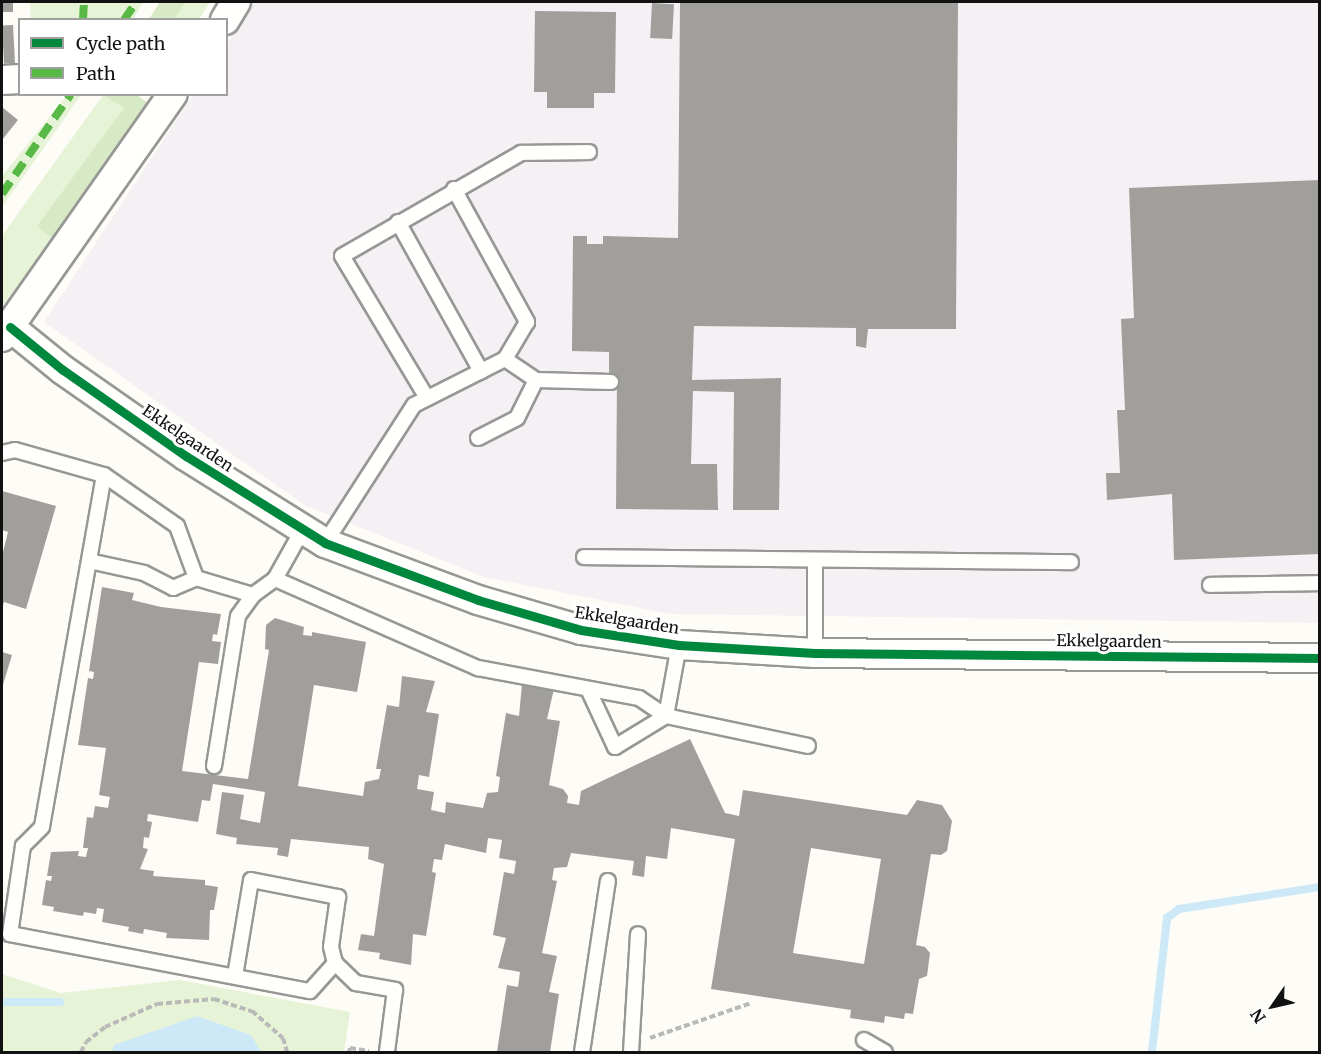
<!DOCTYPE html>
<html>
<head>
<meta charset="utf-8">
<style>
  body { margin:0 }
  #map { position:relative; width:1321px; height:1054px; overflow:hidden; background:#fdfcf7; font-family:Merriweather,serif }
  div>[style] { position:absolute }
  .industrial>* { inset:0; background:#f5f0f3 }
  .green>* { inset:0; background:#e7f3d7 }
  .forest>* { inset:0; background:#d8eac5 }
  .water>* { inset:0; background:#cde8f7 }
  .stream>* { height:8px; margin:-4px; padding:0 4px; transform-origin:4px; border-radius:4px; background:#cde8f7 }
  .building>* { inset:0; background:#a19f9c; transform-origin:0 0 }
  .path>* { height:4px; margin-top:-2px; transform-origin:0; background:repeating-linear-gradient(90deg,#b9b9b8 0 6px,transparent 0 9px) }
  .roads { filter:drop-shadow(2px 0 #979795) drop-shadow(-2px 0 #979795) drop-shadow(0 2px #979795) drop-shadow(0 -2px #979795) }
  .service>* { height:14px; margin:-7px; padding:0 7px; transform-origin:7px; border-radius:7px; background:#fffffe }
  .minor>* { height:28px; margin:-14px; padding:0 14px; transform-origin:14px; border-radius:14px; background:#fffffe }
  .quiet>* { height:8px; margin-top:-4px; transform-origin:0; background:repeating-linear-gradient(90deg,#58b947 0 15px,transparent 0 23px) }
  .cycleway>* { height:9px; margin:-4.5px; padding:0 4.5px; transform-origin:4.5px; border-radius:4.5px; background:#00873e }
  span { translate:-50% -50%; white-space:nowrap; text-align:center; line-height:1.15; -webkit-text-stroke:6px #fff; paint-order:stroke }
  .street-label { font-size:16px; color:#111 }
  .frame { position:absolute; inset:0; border:3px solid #111; pointer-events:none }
  .legend { position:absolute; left:18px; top:18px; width:210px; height:78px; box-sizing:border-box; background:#fff; border:2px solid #a0a0a0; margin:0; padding:8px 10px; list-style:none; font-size:18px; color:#111 }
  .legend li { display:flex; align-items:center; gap:12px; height:30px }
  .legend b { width:30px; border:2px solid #a0a0a0 }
  .north { position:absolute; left:1243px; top:976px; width:60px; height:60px; -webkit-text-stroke:4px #fff; paint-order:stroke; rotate:236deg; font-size:16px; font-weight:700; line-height:24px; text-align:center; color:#111 }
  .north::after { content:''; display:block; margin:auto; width:21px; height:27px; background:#111; clip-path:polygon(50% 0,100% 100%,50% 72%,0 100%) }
</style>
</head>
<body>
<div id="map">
  <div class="industrial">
    <i style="clip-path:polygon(251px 2px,1319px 2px,1319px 623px,670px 614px,484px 577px,306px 506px,44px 322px,193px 95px,226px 94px,227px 43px)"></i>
  </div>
  <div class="green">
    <i style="clip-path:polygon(30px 2px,143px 2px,133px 20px,31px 19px)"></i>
    <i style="clip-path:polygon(186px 2px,210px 2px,199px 19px,175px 19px)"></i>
    <i style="clip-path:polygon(67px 95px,81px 95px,2px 207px,2px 176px)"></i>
    <i style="clip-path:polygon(103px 95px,125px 107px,38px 226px,53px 239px,2px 307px,2px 236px)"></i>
    <i style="clip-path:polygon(2px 974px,61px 993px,180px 980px,350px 1012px,344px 1052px,2px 1052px)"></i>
  </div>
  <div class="forest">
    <i style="clip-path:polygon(160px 2px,186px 2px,175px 19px,149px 19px)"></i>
    <i style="clip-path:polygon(103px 95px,137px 95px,148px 103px,53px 239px,37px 226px,124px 108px)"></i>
  </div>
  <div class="water">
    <i style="clip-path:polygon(197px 1016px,251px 1035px,261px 1052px,112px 1052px,114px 1045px)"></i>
  </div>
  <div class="stream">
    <i style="left:2px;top:1002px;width:58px"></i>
    <i style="left:1152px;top:1052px;width:135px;rotate:-83.6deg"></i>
    <i style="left:1167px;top:918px;width:15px;rotate:-37deg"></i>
    <i style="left:1179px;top:909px;width:143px;rotate:-8.9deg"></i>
  </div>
  <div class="building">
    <i style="left:2px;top:2px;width:11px;height:10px"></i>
    <i style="clip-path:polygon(680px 2px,958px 2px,956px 329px,868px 329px,866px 348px,856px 346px,856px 328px,694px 326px,692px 380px,781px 378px,779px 510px,733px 510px,734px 392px,693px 391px,691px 464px,717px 464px,718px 510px,616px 509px,617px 378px,609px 378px,609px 352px,572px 351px,573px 236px,587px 236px,587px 244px,603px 244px,603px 236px,678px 238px)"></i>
    <i style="left:652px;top:3px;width:22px;height:35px;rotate:3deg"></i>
    <i style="clip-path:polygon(535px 11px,616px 12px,615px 93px,594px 93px,594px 108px,547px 108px,547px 92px,534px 92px)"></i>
    <i style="left:13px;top:25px;width:38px;height:11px;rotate:87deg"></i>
    <i style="clip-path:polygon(2px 107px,18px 120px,2px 140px)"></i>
    <i style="clip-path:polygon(1320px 180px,1320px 554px,1174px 560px,1172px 494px,1107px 500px,1106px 473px,1120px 473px,1117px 410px,1125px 410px,1121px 319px,1134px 318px,1129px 188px)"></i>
    <i style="clip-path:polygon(2px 491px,56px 506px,26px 609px,4px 602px,2px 609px,2px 556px,8px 532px,2px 530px)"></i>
    <i style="clip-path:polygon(evenodd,102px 587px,134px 593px,132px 600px,161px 607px,221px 614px,217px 635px,213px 634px,212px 641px,221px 642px,218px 664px,199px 662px,182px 771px,248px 779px,269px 650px,265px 649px,266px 625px,275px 618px,304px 627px,303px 635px,312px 636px,312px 632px,366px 642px,357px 692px,314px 685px,298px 786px,363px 796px,365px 782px,379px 779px,381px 769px,376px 769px,387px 705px,399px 707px,402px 676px,435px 681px,426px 712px,439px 714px,429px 777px,419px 775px,417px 789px,434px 792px,431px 810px,445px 813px,446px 802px,483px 808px,487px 793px,498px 792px,500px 777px,496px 776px,506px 713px,519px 716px,522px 684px,554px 689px,547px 719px,560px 721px,549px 785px,563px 789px,568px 796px,567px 803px,579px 805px,581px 791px,690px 739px,725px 813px,739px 816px,743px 790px,907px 815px,917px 800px,942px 805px,952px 821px,947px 851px,941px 855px,931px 854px,916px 945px,925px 947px,930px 953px,927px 976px,919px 979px,913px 1014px,905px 1013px,904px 1019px,885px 1016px,884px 1023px,850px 1018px,851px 1010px,711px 989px,735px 839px,671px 828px,667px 859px,646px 856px,644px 877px,632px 875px,634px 861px,571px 853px,567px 867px,554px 868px,552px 880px,557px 881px,542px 953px,557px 956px,549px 992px,559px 994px,550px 1052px,497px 1052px,507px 985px,518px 987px,520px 972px,498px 968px,506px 938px,493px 935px,504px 872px,514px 874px,516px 861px,499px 858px,502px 840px,488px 838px,486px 853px,445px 844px,442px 860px,434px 859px,432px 872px,436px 873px,426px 936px,413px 934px,411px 965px,379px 959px,380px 953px,358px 950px,361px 934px,374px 936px,384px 864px,368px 859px,369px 847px,291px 839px,288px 857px,277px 855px,278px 848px,236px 844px,237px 838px,216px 834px,222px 792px,244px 795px,240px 819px,260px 823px,265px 792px,213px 784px,210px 801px,202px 800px,198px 822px,148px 814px,147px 821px,152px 822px,149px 838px,144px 837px,143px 848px,148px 849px,140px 869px,154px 871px,153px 876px,205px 880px,205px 885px,218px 887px,214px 910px,210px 910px,209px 940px,166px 938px,167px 933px,144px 929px,143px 934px,128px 931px,129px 927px,102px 922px,104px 909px,97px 908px,96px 914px,84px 912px,83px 916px,53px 911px,54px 907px,42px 905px,46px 880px,51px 881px,52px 876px,47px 876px,51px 852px,79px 851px,78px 856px,86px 857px,88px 848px,83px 848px,87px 817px,93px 818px,95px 806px,108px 808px,110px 797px,99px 795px,106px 748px,78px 745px,88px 678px,93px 679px,94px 672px,89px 671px,102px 587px,811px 848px,881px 859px,864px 964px,793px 953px,811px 848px)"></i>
    <i style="clip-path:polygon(2px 652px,12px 655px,2px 688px)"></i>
  </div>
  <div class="path">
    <i style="left:650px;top:1038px;width:107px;rotate:-19.1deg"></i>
    <i style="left:81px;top:1052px;width:11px;rotate:-63deg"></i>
    <i style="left:86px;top:1042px;width:24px;rotate:-38deg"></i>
    <i style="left:105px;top:1027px;width:57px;rotate:-23.9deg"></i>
    <i style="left:157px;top:1004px;width:57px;rotate:-5deg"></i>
    <i style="left:214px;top:999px;width:40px;rotate:18deg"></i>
    <i style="left:252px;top:1011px;width:41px;rotate:41.1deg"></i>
    <i style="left:283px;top:1038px;width:15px;rotate:74deg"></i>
    <i style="left:349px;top:1052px;width:4px;rotate:-76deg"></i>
    <i style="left:350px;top:1048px;width:19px;rotate:9deg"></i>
  </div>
  <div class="roads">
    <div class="service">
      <i style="left:454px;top:189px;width:152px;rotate:61.2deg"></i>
      <i style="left:527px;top:322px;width:43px;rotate:120.7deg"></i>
      <i style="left:398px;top:222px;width:171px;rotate:60.9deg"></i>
      <i style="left:427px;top:398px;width:165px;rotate:-120.9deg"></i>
      <i style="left:342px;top:256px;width:207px;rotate:-29.9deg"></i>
      <i style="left:521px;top:153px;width:68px;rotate:-0.8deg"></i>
      <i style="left:478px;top:438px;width:44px;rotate:-27.1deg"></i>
      <i style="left:517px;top:418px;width:42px;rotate:-63.4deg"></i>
      <i style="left:2px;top:453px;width:13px;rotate:-13deg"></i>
      <i style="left:15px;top:450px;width:92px;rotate:15.7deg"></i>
      <i style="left:104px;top:475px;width:89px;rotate:34.9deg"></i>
      <i style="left:177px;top:526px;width:55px;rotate:69.9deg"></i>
      <i style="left:196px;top:578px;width:59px;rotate:16.6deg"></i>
      <i style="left:253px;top:595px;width:27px;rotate:-36deg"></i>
      <i style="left:275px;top:579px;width:57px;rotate:-60.8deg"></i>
      <i style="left:104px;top:475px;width:357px;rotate:100deg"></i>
      <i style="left:42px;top:827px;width:27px;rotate:135deg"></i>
      <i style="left:23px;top:846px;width:89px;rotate:98.4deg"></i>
      <i style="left:10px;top:934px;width:305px;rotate:10.8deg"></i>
      <i style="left:310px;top:991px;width:38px;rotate:-48deg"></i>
      <i style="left:325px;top:543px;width:164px;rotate:-57.2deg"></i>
      <i style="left:414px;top:405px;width:102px;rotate:-26.8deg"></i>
      <i style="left:505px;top:359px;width:37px;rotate:34deg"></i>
      <i style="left:536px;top:380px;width:75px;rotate:1.5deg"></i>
      <i style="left:584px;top:557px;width:487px;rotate:0.6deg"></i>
      <i style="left:89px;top:561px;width:56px;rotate:12.3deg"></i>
      <i style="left:144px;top:573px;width:33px;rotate:27deg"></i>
      <i style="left:173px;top:588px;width:25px;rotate:-23deg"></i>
      <i style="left:275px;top:579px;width:222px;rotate:23.7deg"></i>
      <i style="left:478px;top:668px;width:164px;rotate:10.6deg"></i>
      <i style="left:639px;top:698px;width:32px;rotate:34deg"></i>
      <i style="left:666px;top:716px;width:145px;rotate:11.9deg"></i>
      <i style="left:1210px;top:585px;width:110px;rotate:-1deg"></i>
      <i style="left:815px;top:653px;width:93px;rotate:-90deg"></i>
      <i style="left:588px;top:689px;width:64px;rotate:65deg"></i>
      <i style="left:615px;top:747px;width:60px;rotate:-31.3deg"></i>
      <i style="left:666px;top:716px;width:72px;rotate:-79.6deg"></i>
      <i style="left:214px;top:766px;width:152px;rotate:-80.9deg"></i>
      <i style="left:238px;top:616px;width:26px;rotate:-54deg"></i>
      <i style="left:235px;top:976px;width:97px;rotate:-80.5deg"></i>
      <i style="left:251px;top:880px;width:89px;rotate:11.1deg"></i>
      <i style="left:338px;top:897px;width:50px;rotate:98deg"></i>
      <i style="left:331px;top:947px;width:16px;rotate:76deg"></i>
      <i style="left:335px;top:963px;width:29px;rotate:44deg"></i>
      <i style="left:356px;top:983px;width:40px;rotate:10deg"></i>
      <i style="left:395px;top:990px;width:63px;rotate:97.4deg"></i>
      <i style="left:864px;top:1040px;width:24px;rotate:30deg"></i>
      <i style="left:582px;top:1052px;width:173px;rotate:-81.4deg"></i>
      <i style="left:631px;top:1052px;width:118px;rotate:-86.6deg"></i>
    </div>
    <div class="minor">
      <i style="left:225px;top:20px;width:21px;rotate:-59deg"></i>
      <i style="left:2px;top:80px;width:18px;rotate:-3deg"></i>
      <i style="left:10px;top:327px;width:68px;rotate:39.1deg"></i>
      <i style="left:63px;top:370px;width:150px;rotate:35deg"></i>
      <i style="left:186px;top:456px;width:164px;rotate:32deg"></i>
      <i style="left:325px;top:543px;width:163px;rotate:20.4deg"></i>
      <i style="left:478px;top:600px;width:107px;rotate:16.2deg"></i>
      <i style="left:581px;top:630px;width:99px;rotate:8.7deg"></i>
      <i style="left:679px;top:645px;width:136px;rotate:3.4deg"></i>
      <i style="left:815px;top:653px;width:505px;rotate:0.57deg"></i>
      <i style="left:2px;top:337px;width:297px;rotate:-54.9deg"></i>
    </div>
  </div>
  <div class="quiet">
    <i style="left:83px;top:20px;width:18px;rotate:-87deg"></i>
    <i style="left:124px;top:20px;width:22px;rotate:-56deg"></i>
    <i style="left:2px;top:194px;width:121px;rotate:-55.4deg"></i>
  </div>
  <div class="cycleway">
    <i style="left:10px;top:327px;width:68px;rotate:39.1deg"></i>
    <i style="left:63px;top:370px;width:150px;rotate:35deg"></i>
    <i style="left:186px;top:456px;width:164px;rotate:32deg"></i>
    <i style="left:325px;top:543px;width:163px;rotate:20.4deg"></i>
    <i style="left:478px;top:600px;width:107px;rotate:16.2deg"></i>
    <i style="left:581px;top:630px;width:99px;rotate:8.7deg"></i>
    <i style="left:679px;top:645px;width:136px;rotate:3.4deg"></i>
    <i style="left:815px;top:653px;width:505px;rotate:0.57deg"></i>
  </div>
  <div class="street-label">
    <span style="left:188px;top:438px;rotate:34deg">Ekkelgaarden</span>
    <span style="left:627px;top:620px;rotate:9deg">Ekkelgaarden</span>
    <span style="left:1109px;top:641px;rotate:1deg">Ekkelgaarden</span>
  </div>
  <div class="frame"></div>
  <ul class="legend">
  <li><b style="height:8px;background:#00873e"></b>Cycle path</li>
  <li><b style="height:8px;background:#58b947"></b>Path</li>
  </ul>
  <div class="north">N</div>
</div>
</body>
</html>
